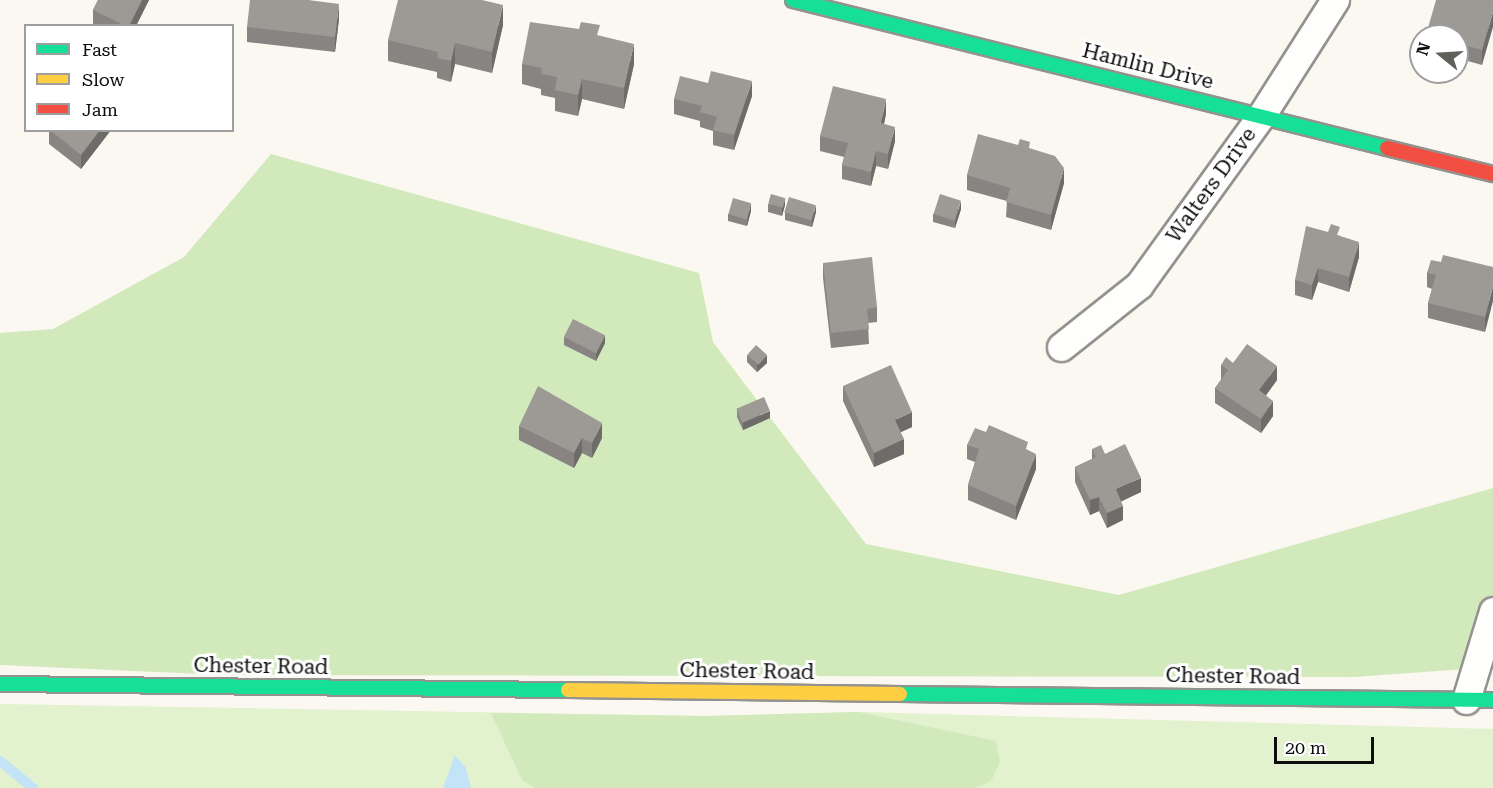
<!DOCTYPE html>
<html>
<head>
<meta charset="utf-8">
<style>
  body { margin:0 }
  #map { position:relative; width:1493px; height:788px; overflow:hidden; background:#faf8f0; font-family:"Roboto Serif",serif }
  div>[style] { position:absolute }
  .green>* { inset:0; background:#e2f1ce }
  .forest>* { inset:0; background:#d2e9bc }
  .water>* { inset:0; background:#c3e4f7 }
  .stream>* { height:10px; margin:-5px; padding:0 5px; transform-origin:5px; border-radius:5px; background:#c3e4f7 }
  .roads { filter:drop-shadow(2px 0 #93928f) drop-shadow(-2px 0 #93928f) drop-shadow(0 2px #93928f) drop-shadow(0 -2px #93928f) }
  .street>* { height:27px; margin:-13.5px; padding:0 13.5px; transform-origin:13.5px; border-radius:13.5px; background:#fefefd }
  .fast>* { height:14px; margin:-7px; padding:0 7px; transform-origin:7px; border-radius:7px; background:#16e098 }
  .slow>* { height:14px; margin:-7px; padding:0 7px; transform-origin:7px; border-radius:7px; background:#ffcf43 }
  .jam>* { height:14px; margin:-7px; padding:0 7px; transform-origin:7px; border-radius:7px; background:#f24e42 }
  .wall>* { inset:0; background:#878481 }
  .shaded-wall>* { inset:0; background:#6e6c69 }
  .building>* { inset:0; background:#9d9a96; transform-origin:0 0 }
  span { translate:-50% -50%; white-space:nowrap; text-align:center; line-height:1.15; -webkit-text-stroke:6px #fff; paint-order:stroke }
  .street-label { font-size:21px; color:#0c0c0c }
  .legend { position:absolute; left:24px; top:24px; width:210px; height:108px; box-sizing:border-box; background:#fff; border:2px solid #9e9e9e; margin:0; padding:8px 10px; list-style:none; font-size:18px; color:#0c0c0c }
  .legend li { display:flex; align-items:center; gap:12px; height:30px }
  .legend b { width:30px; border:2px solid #9e9e9e }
  .north { position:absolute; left:1409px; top:24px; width:60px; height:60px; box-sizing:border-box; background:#fff; border:2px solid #9e9e9e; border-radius:50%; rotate:288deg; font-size:16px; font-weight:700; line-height:24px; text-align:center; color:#0c0c0c }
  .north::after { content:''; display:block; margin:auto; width:21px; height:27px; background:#5f5f5c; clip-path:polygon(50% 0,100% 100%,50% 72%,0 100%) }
  .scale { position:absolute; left:1274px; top:737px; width:100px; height:27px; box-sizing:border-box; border:3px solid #0c0c0c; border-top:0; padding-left:8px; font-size:18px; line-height:21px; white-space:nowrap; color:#0c0c0c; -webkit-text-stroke:4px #fff; paint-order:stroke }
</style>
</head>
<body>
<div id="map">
  <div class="green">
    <i style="clip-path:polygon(0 704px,706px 716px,859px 712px,1493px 729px,1493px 788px,0 788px)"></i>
  </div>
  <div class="forest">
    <i style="clip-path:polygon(271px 154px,699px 273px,713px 342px,866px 544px,1119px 595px,1493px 488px,1493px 667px,1354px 677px,224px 675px,0 665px,0 333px,53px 329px,184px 257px)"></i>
    <i style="clip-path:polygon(859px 712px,996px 741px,1000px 762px,991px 781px,975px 788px,535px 788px,522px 780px,491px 713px,706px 716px)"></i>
  </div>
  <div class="water">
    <i style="clip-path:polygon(455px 755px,466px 768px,471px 788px,443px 788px)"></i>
  </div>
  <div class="stream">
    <i style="left:0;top:761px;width:43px;rotate:39.3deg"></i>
  </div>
  <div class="roads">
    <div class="street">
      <i style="left:1061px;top:347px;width:100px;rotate:-38.5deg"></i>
      <i style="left:1139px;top:285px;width:208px;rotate:-54.2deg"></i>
      <i style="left:1261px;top:116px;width:138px;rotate:-57.5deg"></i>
      <i style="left:1466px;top:700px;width:93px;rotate:-73.1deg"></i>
    </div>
    <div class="fast">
      <i style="left:793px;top:0;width:612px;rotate:13.99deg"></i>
      <i style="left:0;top:684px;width:568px;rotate:0.61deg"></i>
      <i style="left:900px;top:694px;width:593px;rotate:0.58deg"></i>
    </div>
    <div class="slow">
      <i style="left:568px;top:690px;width:332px;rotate:0.7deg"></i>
    </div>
    <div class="jam">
      <i style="left:1387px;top:148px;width:109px;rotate:13.8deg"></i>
    </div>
  </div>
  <div class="wall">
    <i style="clip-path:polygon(98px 0,149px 0,136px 26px,96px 26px,93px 24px,93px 10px)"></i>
    <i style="clip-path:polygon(309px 0,339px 19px,335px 52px,247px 42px,247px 27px)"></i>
    <i style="clip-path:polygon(1493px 0,1482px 65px,1457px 58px,1457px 36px,1426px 36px,1426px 35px)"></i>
    <i style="clip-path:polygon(503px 25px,492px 73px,455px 64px,451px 82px,437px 78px,437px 72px,388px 61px,388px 40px)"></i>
    <i style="clip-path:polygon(600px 36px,634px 64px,624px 109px,582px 99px,578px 116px,555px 111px,555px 98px,541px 95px,541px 89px,522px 84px,522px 64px)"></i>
    <i style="clip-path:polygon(752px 96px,734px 150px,713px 145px,713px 131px,700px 127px,700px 121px,674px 114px,674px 99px)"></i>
    <i style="clip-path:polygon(886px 114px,884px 124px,895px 141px,888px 169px,876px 166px,871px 186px,842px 179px,842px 165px,844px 157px,820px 151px,820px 136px)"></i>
    <i style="clip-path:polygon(49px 130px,111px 130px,81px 169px,49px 144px)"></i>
    <i style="clip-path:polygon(1030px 149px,1064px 183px,1051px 230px,1006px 217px,1007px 201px,967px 190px,967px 175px)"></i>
    <i style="clip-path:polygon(768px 204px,785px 205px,782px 216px,768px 212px)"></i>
    <i style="clip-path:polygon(961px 209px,955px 228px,933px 222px,933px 214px)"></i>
    <i style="clip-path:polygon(751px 211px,747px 226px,728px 221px,728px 214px)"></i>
    <i style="clip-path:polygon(785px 212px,816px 212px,812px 227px,785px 220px)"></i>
    <i style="clip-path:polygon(1328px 232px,1340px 236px,1359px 257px,1349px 292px,1318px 282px,1312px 300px,1295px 295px,1295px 280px)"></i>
    <i style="clip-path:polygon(1441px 262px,1493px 267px,1485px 332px,1428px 318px,1428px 303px,1432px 289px,1427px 287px,1427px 273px)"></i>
    <i style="clip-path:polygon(823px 263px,877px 307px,877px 322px,868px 323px,869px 344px,831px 348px,823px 278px)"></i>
    <i style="clip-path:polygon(564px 337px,605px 343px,596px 361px,564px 345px)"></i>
    <i style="clip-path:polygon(747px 355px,767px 363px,757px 372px,747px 362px)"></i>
    <i style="clip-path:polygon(1233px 363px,1277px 380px,1266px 395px,1273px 416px,1261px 433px,1215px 403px,1215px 388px,1221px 380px,1221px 365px)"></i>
    <i style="clip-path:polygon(843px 386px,912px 427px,900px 432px,904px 454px,874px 467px,843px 401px)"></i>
    <i style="clip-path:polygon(737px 409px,770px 418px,743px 430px,737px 417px)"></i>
    <i style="clip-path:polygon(519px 426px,602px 438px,592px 458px,582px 453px,574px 468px,519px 440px)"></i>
    <i style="clip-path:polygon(967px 445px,1028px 451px,1036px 469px,1016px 520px,968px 500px,968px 485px,975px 462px,967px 459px)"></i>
    <i style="clip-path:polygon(1092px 449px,1105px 454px,1141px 492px,1121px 501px,1123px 520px,1107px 528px,1099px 511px,1090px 515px,1075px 482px,1075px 467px,1092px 459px)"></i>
  </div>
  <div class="shaded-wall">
    <i style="clip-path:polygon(142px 0,149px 0,136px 26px,129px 26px)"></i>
    <i style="clip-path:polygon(339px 4px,339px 19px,335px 52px,335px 37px)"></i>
    <i style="clip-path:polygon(503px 5px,503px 25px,492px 73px,492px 52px)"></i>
    <i style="clip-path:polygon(1493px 12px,1493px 27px,1482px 65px,1482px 50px)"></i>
    <i style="clip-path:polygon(455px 43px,455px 64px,451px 82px,451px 61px)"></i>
    <i style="clip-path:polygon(634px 44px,634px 64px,624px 109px,624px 88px)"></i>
    <i style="clip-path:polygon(582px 79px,582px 99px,578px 116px,578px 95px)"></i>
    <i style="clip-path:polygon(752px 81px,752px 96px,734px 150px,734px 135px)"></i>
    <i style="clip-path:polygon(886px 99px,886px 114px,881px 138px,881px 123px)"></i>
    <i style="clip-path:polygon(895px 127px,895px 141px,888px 169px,888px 154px)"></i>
    <i style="clip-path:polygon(100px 130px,111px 130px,81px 169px,81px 155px)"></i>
    <i style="clip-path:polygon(876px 151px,876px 166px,871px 186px,871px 172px)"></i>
    <i style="clip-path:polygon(1064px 168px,1064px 183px,1051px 230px,1051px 215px)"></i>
    <i style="clip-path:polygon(785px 198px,785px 205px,782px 216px,782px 208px)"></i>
    <i style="clip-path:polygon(961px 201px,961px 209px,955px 228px,955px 221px)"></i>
    <i style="clip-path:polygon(751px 203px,751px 211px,747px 226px,747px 219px)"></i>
    <i style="clip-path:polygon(816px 205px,816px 212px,812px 227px,812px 219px)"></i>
    <i style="clip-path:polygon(1359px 242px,1359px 257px,1349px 292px,1349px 277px)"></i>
    <i style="clip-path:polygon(1318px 268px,1318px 282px,1312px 300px,1312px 285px)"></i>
    <i style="clip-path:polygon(1493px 286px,1493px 301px,1485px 332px,1485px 317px)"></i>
    <i style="clip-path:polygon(605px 335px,605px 343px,596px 361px,596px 354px)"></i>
    <i style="clip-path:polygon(767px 355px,767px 363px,757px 372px,757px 365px)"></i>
    <i style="clip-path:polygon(1277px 366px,1277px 380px,1259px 405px,1259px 390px)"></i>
    <i style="clip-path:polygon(1273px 401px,1273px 416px,1261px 433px,1261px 419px)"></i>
    <i style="clip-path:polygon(770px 411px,770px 418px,743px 430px,743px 423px)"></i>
    <i style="clip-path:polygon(912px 412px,912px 427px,895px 435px,895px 420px)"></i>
    <i style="clip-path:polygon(602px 423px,602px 438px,592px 458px,592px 443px)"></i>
    <i style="clip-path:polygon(582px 438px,582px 453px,574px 468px,574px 453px)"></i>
    <i style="clip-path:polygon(904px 439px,904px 454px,874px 467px,874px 453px)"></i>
    <i style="clip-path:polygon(1036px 454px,1036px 469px,1016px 520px,1016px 506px)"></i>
    <i style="clip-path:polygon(1141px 478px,1141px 492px,1116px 504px,1116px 489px)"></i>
    <i style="clip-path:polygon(1099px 497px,1099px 511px,1090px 515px,1090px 500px)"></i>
    <i style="clip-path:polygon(1123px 506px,1123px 520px,1107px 528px,1107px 513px)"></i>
  </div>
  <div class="building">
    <i style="clip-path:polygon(98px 0,142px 0,129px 26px,126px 26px,93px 10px)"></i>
    <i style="clip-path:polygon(250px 0,308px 0,339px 4px,335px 37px,247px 27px)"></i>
    <i style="clip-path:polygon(398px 0,482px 0,503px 5px,492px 52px,455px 43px,451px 61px,437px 58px,438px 52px,388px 40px)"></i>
    <i style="clip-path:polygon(1436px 0,1493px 0,1493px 12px,1482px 50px,1457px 43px,1457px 36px,1430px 36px,1426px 35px)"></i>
    <i style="clip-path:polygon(530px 22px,579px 29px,581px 22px,600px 25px,597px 35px,634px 44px,624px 88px,582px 79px,578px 95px,555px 90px,557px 77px,541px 74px,542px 68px,522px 64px)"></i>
    <i style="clip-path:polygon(711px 71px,752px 81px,734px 135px,713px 130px,717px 117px,700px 112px,702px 106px,674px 99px,680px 76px,708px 83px)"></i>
    <i style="clip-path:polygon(833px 86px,886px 99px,881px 123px,895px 127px,888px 154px,876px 151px,871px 172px,842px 165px,848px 143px,820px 136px)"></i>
    <i style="clip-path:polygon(50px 130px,100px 130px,81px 155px)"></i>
    <i style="clip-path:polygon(978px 134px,1018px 145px,1020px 139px,1030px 142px,1029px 148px,1055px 156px,1064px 168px,1051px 215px,1006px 202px,1010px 188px,967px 175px)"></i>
    <i style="left:771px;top:194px;width:15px;height:10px;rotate:16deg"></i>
    <i style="left:940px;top:194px;width:22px;height:21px;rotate:18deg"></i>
    <i style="left:789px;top:197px;width:28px;height:16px;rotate:17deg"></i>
    <i style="left:733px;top:198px;width:19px;height:17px;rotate:16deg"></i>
    <i style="clip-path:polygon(1331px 224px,1340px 227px,1337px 235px,1359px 242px,1349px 277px,1318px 268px,1312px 285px,1295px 280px,1306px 226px,1328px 232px)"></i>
    <i style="clip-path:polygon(1443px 255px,1493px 267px,1493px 286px,1485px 317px,1428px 303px,1436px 275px,1427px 273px,1431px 260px,1441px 262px)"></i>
    <i style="clip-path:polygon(872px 257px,877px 307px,867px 309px,869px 329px,831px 333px,823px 263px)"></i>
    <i style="left:573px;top:319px;width:36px;height:20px;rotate:27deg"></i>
    <i style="clip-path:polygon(1247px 344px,1277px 366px,1259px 390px,1273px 401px,1261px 419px,1215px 388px,1228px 370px,1221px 365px,1226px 357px,1233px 363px)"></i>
    <i style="left:756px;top:345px;width:15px;height:13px;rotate:42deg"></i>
    <i style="clip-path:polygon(891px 365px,912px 412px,895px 420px,904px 439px,874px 453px,843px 386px)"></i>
    <i style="clip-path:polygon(538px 386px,602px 423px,592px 443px,582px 438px,574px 453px,519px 426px)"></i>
    <i style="left:764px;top:397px;width:15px;height:30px;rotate:67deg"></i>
    <i style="clip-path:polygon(989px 425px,1028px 442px,1026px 449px,1036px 454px,1016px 506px,968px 485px,979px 449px,967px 445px,975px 428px,986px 432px)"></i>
    <i style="clip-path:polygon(1125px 444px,1141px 478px,1116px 489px,1123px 506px,1107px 513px,1099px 497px,1090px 500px,1075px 467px,1096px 457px,1092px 449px,1101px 445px,1105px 454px)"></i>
  </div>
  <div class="street-label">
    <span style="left:1148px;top:66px;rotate:14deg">Hamlin Drive</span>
    <span style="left:1211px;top:185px;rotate:-54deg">Walters Drive</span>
    <span style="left:261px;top:666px;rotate:1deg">Chester Road</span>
    <span style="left:747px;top:671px;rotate:1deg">Chester Road</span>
    <span style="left:1233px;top:676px;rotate:1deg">Chester Road</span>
  </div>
  <ul class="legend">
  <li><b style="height:8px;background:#16e098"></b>Fast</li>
  <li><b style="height:8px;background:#ffcf43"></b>Slow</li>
  <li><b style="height:8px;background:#f24e42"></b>Jam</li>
  </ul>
  <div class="north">N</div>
  <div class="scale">20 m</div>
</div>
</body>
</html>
